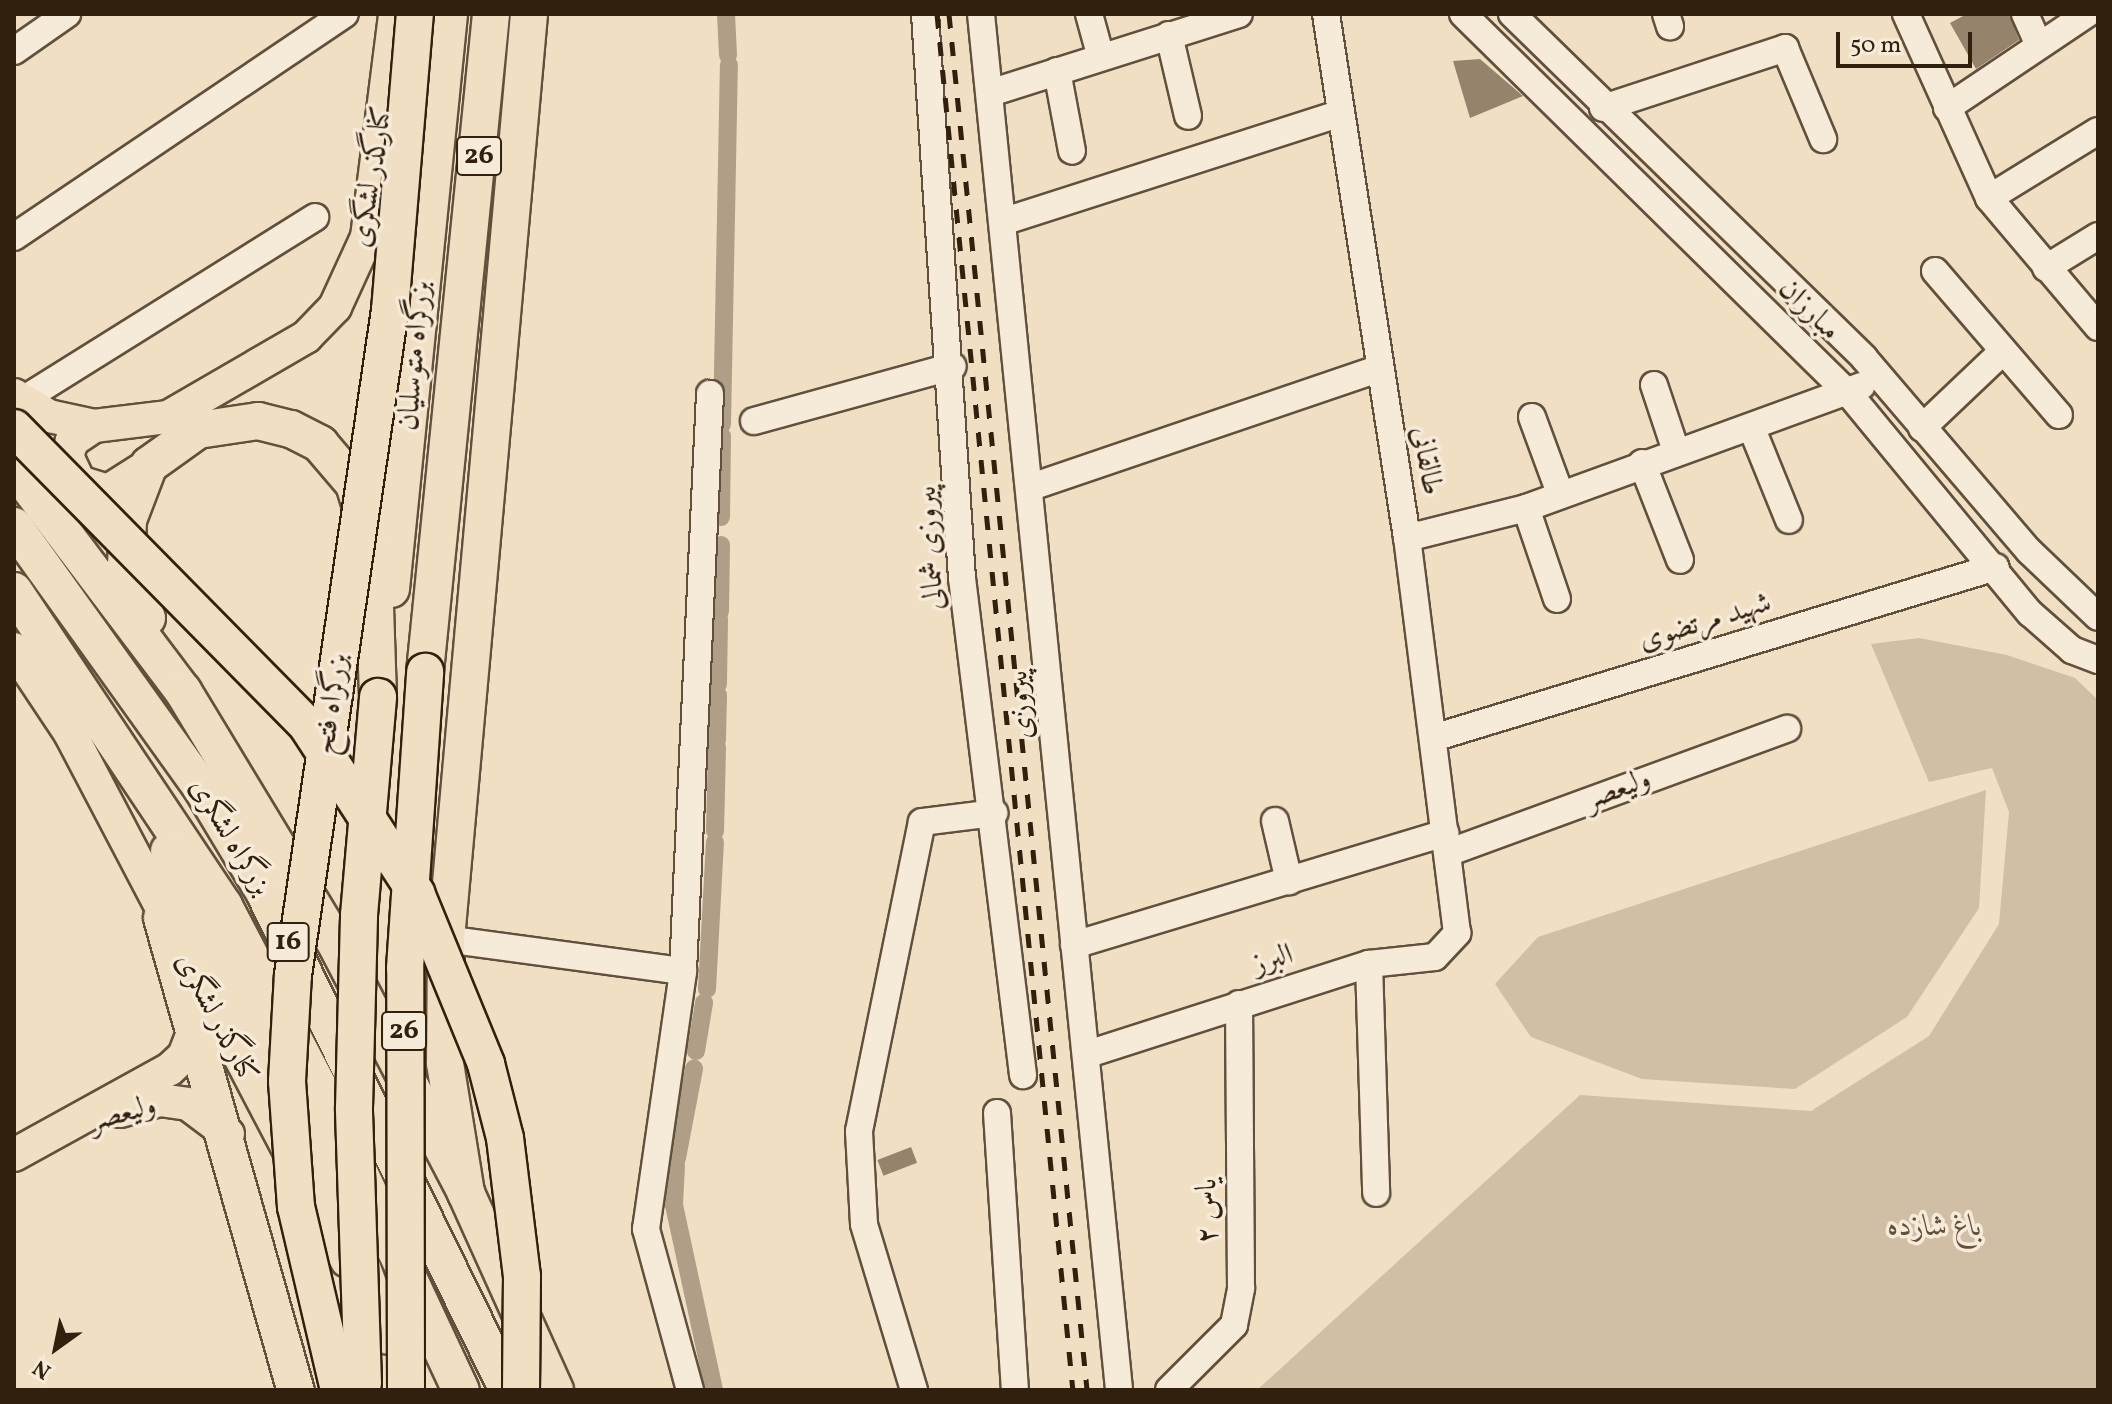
<!DOCTYPE html>
<html>
<head>
<meta charset="utf-8">
<style>
  body { margin:0 }
  #map { position:relative; width:2112px; height:1404px; overflow:hidden; background:#f1dfc4; font-family:Vollkorn,Amiri,serif }
  div>[style] { position:absolute }
  .green>* { inset:0; background:#d0bfa5 }
  .canal>* { height:18px; margin:-9px; padding:0 9px; transform-origin:9px; border-radius:9px; background:#b09e86 }
  .building>* { inset:0; background:#95836c; transform-origin:0 0 }
  .roads { filter:drop-shadow(2px 0 #61503b) drop-shadow(-2px 0 #61503b) drop-shadow(0 2px #61503b) drop-shadow(0 -2px #61503b) }
  .minor>* { height:26px; margin:-13px; padding:0 13px; transform-origin:13px; border-radius:13px; background:#f6ead9 }
  .major>* { height:32px; margin:-16px; padding:0 16px; transform-origin:16px; border-radius:16px; background:#f1dfc4 }
  .highway>* { height:36px; margin:-18px; padding:0 18px; transform-origin:18px; border-radius:18px; background:#f1dfc4 }
  .rail>* { height:5px; margin-top:-2.5px; transform-origin:0; background:repeating-linear-gradient(90deg,#31200d 0 14px,transparent 0 28px) }
  .bridges { filter:drop-shadow(2px 0 #31200d) drop-shadow(-2px 0 #31200d) drop-shadow(0 2px #31200d) drop-shadow(0 -2px #31200d) }
  .highway-bridge>* { height:36px; margin:-18px; padding:0 18px; transform-origin:18px; border-radius:18px; background:#f1dfc4 }
  span { translate:-50% -50%; white-space:nowrap; text-align:center; line-height:1.15; -webkit-text-stroke:7px #f6ead9; paint-order:stroke }
  .shield-label span { padding:2px 6px; background:#f6ead9; border:2px solid; border-radius:6px; -webkit-text-stroke-width:0 }
  .shield-label { font-size:28px; color:#31200d; font-weight:700 }
  .street-label { font-size:30px; color:#31200d }
  .park-label { font-size:30px; color:#61503b; font-style:italic }
  .frame { position:absolute; inset:0; border:16px solid #31200d; pointer-events:none }
  .north { position:absolute; left:16px; top:1308px; width:80px; height:80px; -webkit-text-stroke:6px #f6ead9; paint-order:stroke; rotate:213deg; font-size:22px; font-weight:700; line-height:32px; text-align:center; color:#31200d }
  .north::after { content:''; display:block; margin:auto; width:28px; height:36px; background:#31200d; clip-path:polygon(50% 0,100% 100%,50% 72%,0 100%) }
  .scale { position:absolute; left:1836px; top:32px; width:136px; height:36px; box-sizing:border-box; border:4px solid #31200d; border-top:0; padding-left:10px; font-size:24px; line-height:28px; white-space:nowrap; color:#31200d; -webkit-text-stroke:6px #f6ead9; paint-order:stroke }
</style>
</head>
<body>
<div id="map">
  <div class="green">
    <i style="clip-path:polygon(1919px 638px,2007px 655px,2075px 678px,2098px 700px,2098px 1390px,1257px 1390px,1580px 1095px,1811px 1111px,1929px 1036px,1999px 924px,2009px 812px,1992px 768px,1929px 782px,1871px 644px)"></i>
    <i style="clip-path:polygon(1986px 790px,1979px 908px,1907px 1017px,1795px 1089px,1642px 1079px,1531px 1037px,1495px 984px,1538px 937px)"></i>
  </div>
  <div class="canal">
    <i style="left:726px;top:14px;width:41px;rotate:87.2deg"></i>
    <i style="left:722px;top:424px;width:359px;rotate:-88.9deg"></i>
    <i style="left:721px;top:517px;width:81px;rotate:-89.3deg"></i>
    <i style="left:720px;top:611px;width:66px;rotate:-89.1deg"></i>
    <i style="left:718px;top:684px;width:65px;rotate:-89.1deg"></i>
    <i style="left:717px;top:740px;width:45px;rotate:-88.7deg"></i>
    <i style="left:715px;top:831px;width:83px;rotate:-88.6deg"></i>
    <i style="left:707px;top:989px;width:147px;rotate:-86.9deg"></i>
    <i style="left:696px;top:1051px;width:49px;rotate:-80.5deg"></i>
    <i style="left:677px;top:1158px;width:91px;rotate:-79.2deg"></i>
    <i style="left:676px;top:1165px;width:40px;rotate:92.9deg"></i>
    <i style="left:674px;top:1205px;width:189px;rotate:77.8deg"></i>
  </div>
  <div class="building">
    <i style="clip-path:polygon(1967px 14px,2009px 14px,2019px 40px,1976px 69px,1950px 23px)"></i>
    <i style="clip-path:polygon(1480px 59px,1523px 96px,1470px 118px,1453px 61px)"></i>
    <i style="left:911px;top:1147px;width:17px;height:36px;rotate:69deg"></i>
  </div>
  <div class="roads">
    <div class="minor">
      <i style="left:925px;top:14px;width:565px;rotate:86.25deg"></i>
      <i style="left:962px;top:578px;width:501px;rotate:83deg"></i>
      <i style="left:981px;top:14px;width:1383px;rotate:84.27deg"></i>
      <i style="left:1089px;top:14px;width:41px;rotate:74.6deg"></i>
      <i style="left:1463px;top:14px;width:543px;rotate:44.55deg"></i>
      <i style="left:1850px;top:395px;width:283px;rotate:50.5deg"></i>
      <i style="left:2030px;top:613px;width:56px;rotate:41.4deg"></i>
      <i style="left:2072px;top:650px;width:28px;rotate:21deg"></i>
      <i style="left:1512px;top:14px;width:492px;rotate:44.3deg"></i>
      <i style="left:1864px;top:358px;width:254px;rotate:49.5deg"></i>
      <i style="left:2029px;top:551px;width:95px;rotate:43.7deg"></i>
      <i style="left:1666px;top:14px;width:13px;rotate:72deg"></i>
      <i style="left:1906px;top:14px;width:202px;rotate:65.7deg"></i>
      <i style="left:1989px;top:198px;width:169px;rotate:49.8deg"></i>
      <i style="left:2025px;top:14px;width:32px;rotate:66deg"></i>
      <i style="left:1169px;top:35px;width:83px;rotate:76.8deg"></i>
      <i style="left:14px;top:51px;width:65px;rotate:-34.9deg"></i>
      <i style="left:1057px;top:71px;width:81px;rotate:79.4deg"></i>
      <i style="left:990px;top:93px;width:261px;rotate:-17.6deg"></i>
      <i style="left:1603px;top:108px;width:192px;rotate:-18.2deg"></i>
      <i style="left:1785px;top:48px;width:99px;rotate:67.3deg"></i>
      <i style="left:1947px;top:108px;width:169px;rotate:-33.9deg"></i>
      <i style="left:1989px;top:198px;width:128px;rotate:-31.6deg"></i>
      <i style="left:1005px;top:221px;width:353px;rotate:-17.8deg"></i>
      <i style="left:14px;top:237px;width:399px;rotate:-34deg"></i>
      <i style="left:2046px;top:268px;width:61px;rotate:-31.6deg"></i>
      <i style="left:1935px;top:271px;width:190px;rotate:49.3deg"></i>
      <i style="left:1654px;top:385px;width:70px;rotate:71.6deg"></i>
      <i style="left:21px;top:401px;width:347px;rotate:-32deg"></i>
      <i style="left:1532px;top:417px;width:81px;rotate:69.8deg"></i>
      <i style="left:754px;top:421px;width:206px;rotate:-15.4deg"></i>
      <i style="left:1922px;top:428px;width:110px;rotate:-43.5deg"></i>
      <i style="left:1752px;top:429px;width:98px;rotate:67.9deg"></i>
      <i style="left:1642px;top:463px;width:104px;rotate:68.6deg"></i>
      <i style="left:1034px;top:486px;width:363px;rotate:-18.8deg"></i>
      <i style="left:1526px;top:508px;width:96px;rotate:71.2deg"></i>
      <i style="left:1407px;top:538px;width:123px;rotate:-14.1deg"></i>
      <i style="left:1526px;top:508px;width:357px;rotate:-20deg"></i>
      <i style="left:1433px;top:738px;width:588px;rotate:-16.9deg"></i>
      <i style="left:1275px;top:821px;width:62px;rotate:76.9deg"></i>
      <i style="left:1450px;top:852px;width:359px;rotate:-20.1deg"></i>
      <i style="left:446px;top:939px;width:239px;rotate:7.7deg"></i>
      <i style="left:1074px;top:945px;width:388px;rotate:-16.8deg"></i>
      <i style="left:1369px;top:964px;width:229px;rotate:88.2deg"></i>
      <i style="left:1088px;top:1054px;width:295px;rotate:-17.8deg"></i>
      <i style="left:1369px;top:964px;width:66px;rotate:-6.1deg"></i>
      <i style="left:1435px;top:957px;width:33px;rotate:-47deg"></i>
      <i style="left:1457px;top:933px;width:398px;rotate:-97.2deg"></i>
      <i style="left:1407px;top:538px;width:530px;rotate:-98.79deg"></i>
      <i style="left:997px;top:1113px;width:278px;rotate:86.3deg"></i>
      <i style="left:690px;top:1390px;width:167px;rotate:-105.3deg"></i>
      <i style="left:646px;top:1229px;width:261px;rotate:-81.8deg"></i>
      <i style="left:683px;top:971px;width:578px;rotate:-87.32deg"></i>
      <i style="left:914px;top:1390px;width:173px;rotate:-106.8deg"></i>
      <i style="left:864px;top:1224px;width:93px;rotate:-93.1deg"></i>
      <i style="left:859px;top:1131px;width:315px;rotate:-78.5deg"></i>
      <i style="left:922px;top:822px;width:73px;rotate:-7.1deg"></i>
      <i style="left:1169px;top:1390px;width:92px;rotate:-45deg"></i>
      <i style="left:1234px;top:1325px;width:38px;rotate:-79deg"></i>
      <i style="left:1241px;top:1288px;width:284px;rotate:-90.4deg"></i>
    </div>
    <div class="major">
      <i style="left:14px;top:395px;width:41px;rotate:31deg"></i>
      <i style="left:49px;top:416px;width:46px;rotate:12.5deg"></i>
      <i style="left:94px;top:426px;width:75px;rotate:-6.9deg"></i>
      <i style="left:168px;top:417px;width:160px;rotate:-30.1deg"></i>
      <i style="left:306px;top:337px;width:42px;rotate:-46deg"></i>
      <i style="left:335px;top:307px;width:77px;rotate:-65.4deg"></i>
      <i style="left:367px;top:237px;width:225px;rotate:-82.8deg"></i>
      <i style="left:94px;top:426px;width:27px;rotate:146deg"></i>
      <i style="left:72px;top:441px;width:16px;rotate:108deg"></i>
      <i style="left:67px;top:456px;width:29px;rotate:65deg"></i>
      <i style="left:79px;top:482px;width:30px;rotate:17deg"></i>
      <i style="left:108px;top:491px;width:49px;rotate:-32.4deg"></i>
      <i style="left:14px;top:649px;width:101px;rotate:56.3deg"></i>
      <i style="left:70px;top:733px;width:596px;rotate:62.32deg"></i>
      <i style="left:120px;top:1111px;width:41px;rotate:-15.4deg"></i>
      <i style="left:160px;top:1100px;width:28px;rotate:8deg"></i>
      <i style="left:188px;top:1104px;width:50px;rotate:36.9deg"></i>
      <i style="left:14px;top:1155px;width:178px;rotate:-28.9deg"></i>
      <i style="left:170px;top:1069px;width:19px;rotate:-43deg"></i>
      <i style="left:184px;top:1056px;width:31px;rotate:-69deg"></i>
    </div>
    <div class="highway">
      <i style="left:14px;top:467px;width:281px;rotate:53deg"></i>
      <i style="left:183px;top:691px;width:293px;rotate:58.8deg"></i>
      <i style="left:335px;top:942px;width:283px;rotate:62.4deg"></i>
      <i style="left:466px;top:1193px;width:216px;rotate:65.7deg"></i>
      <i style="left:14px;top:526px;width:321px;rotate:54.4deg"></i>
      <i style="left:201px;top:787px;width:120px;rotate:59deg"></i>
      <i style="left:263px;top:890px;width:557px;rotate:63.9deg"></i>
      <i style="left:391px;top:589px;width:578px;rotate:-84.24deg"></i>
      <i style="left:14px;top:591px;width:379px;rotate:56.3deg"></i>
      <i style="left:224px;top:906px;width:218px;rotate:62.4deg"></i>
      <i style="left:325px;top:1099px;width:321px;rotate:65deg"></i>
      <i style="left:147px;top:618px;width:56px;rotate:-112deg"></i>
      <i style="left:126px;top:566px;width:46px;rotate:-87.5deg"></i>
      <i style="left:128px;top:520px;width:59px;rotate:-69.1deg"></i>
      <i style="left:149px;top:465px;width:60px;rotate:-35.5deg"></i>
      <i style="left:198px;top:430px;width:61px;rotate:-8.5deg"></i>
      <i style="left:258px;top:421px;width:34px;rotate:14deg"></i>
      <i style="left:291px;top:429px;width:33px;rotate:27deg"></i>
      <i style="left:320px;top:444px;width:52px;rotate:49.6deg"></i>
      <i style="left:354px;top:484px;width:65px;rotate:73deg"></i>
      <i style="left:373px;top:546px;width:151px;rotate:88.1deg"></i>
      <i style="left:425px;top:672px;width:661px;rotate:-84.27deg"></i>
      <i style="left:169px;top:851px;width:379px;rotate:64.2deg"></i>
      <i style="left:334px;top:1192px;width:153px;rotate:69.7deg"></i>
      <i style="left:162px;top:918px;width:491px;rotate:74.2deg"></i>
      <i style="left:466px;top:1193px;width:132px;rotate:-99.2deg"></i>
      <i style="left:445px;top:1063px;width:124px;rotate:-89.5deg"></i>
      <i style="left:446px;top:939px;width:929px;rotate:-84.87deg"></i>
    </div>
  </div>
  <div class="rail">
    <i style="left:937px;top:14px;width:1383px;rotate:84.36deg"></i>
    <i style="left:949px;top:14px;width:1383px;rotate:84.27deg"></i>
  </div>
  <div class="bridges">
    <div class="highway-bridge">
      <i style="left:14px;top:428px;width:416px;rotate:45.4deg"></i>
      <i style="left:306px;top:724px;width:202px;rotate:56.9deg"></i>
      <i style="left:416px;top:893px;width:185px;rotate:67.7deg"></i>
      <i style="left:486px;top:1064px;width:76px;rotate:75.6deg"></i>
      <i style="left:505px;top:1138px;width:139px;rotate:83deg"></i>
      <i style="left:522px;top:1276px;width:114px;rotate:90.5deg"></i>
      <i style="left:363px;top:1383px;width:275px;rotate:-91.9deg"></i>
      <i style="left:354px;top:1108px;width:193px;rotate:-88.5deg"></i>
      <i style="left:359px;top:915px;width:219px;rotate:-85deg"></i>
      <i style="left:339px;top:1390px;width:188px;rotate:-103.2deg"></i>
      <i style="left:296px;top:1207px;width:126px;rotate:-94.1deg"></i>
      <i style="left:287px;top:1081px;width:106px;rotate:-86.8deg"></i>
      <i style="left:293px;top:975px;width:672px;rotate:-81.7deg"></i>
      <i style="left:390px;top:310px;width:297px;rotate:-85.2deg"></i>
      <i style="left:406px;top:1390px;width:422px;rotate:-90.1deg"></i>
      <i style="left:405px;top:968px;width:297px;rotate:-86.1deg"></i>
    </div>
  </div>
  <div class="shield-label">
    <span style="left:479px;top:156px">26</span>
    <span style="left:288px;top:942px">16</span>
    <span style="left:404px;top:1031px">26</span>
  </div>
  <div class="street-label">
    <span style="left:372px;top:177px;rotate:-81deg">کنارگذر لشگری</span>
    <span style="left:1809px;top:310px;rotate:45deg">مبارزان</span>
    <span style="left:415px;top:356px;rotate:-85deg">بزرگراه متوسلیان</span>
    <span style="left:1426px;top:461px;rotate:80deg">طالقانی</span>
    <span style="left:931px;top:548px;rotate:-94deg">پیروزی شمالی</span>
    <span style="left:1705px;top:622px;rotate:-17deg">شهید مرتضوی</span>
    <span style="left:332px;top:704px;rotate:-82deg">بزرگراه فتح</span>
    <span style="left:1021px;top:705px;rotate:-95deg">پیروزی</span>
    <span style="left:1618px;top:790px;rotate:-20deg">ولیعصر</span>
    <span style="left:230px;top:837px;rotate:59deg">بزرگراه لشگری</span>
    <span style="left:1273px;top:960px;rotate:-17deg">البرز</span>
    <span style="left:216px;top:1018px;rotate:62deg">کنارگذر لشگری</span>
    <span style="left:123px;top:1114px;rotate:-15deg">ولیعصر</span>
    <span style="left:1208px;top:1211px;rotate:-91deg">یاس ۲</span>
  </div>
  <div class="park-label">
    <span style="left:1935px;top:1227px">باغ شازده</span>
  </div>
  <div class="frame"></div>
  <div class="north">N</div>
  <div class="scale">50 m</div>
</div>
</body>
</html>
